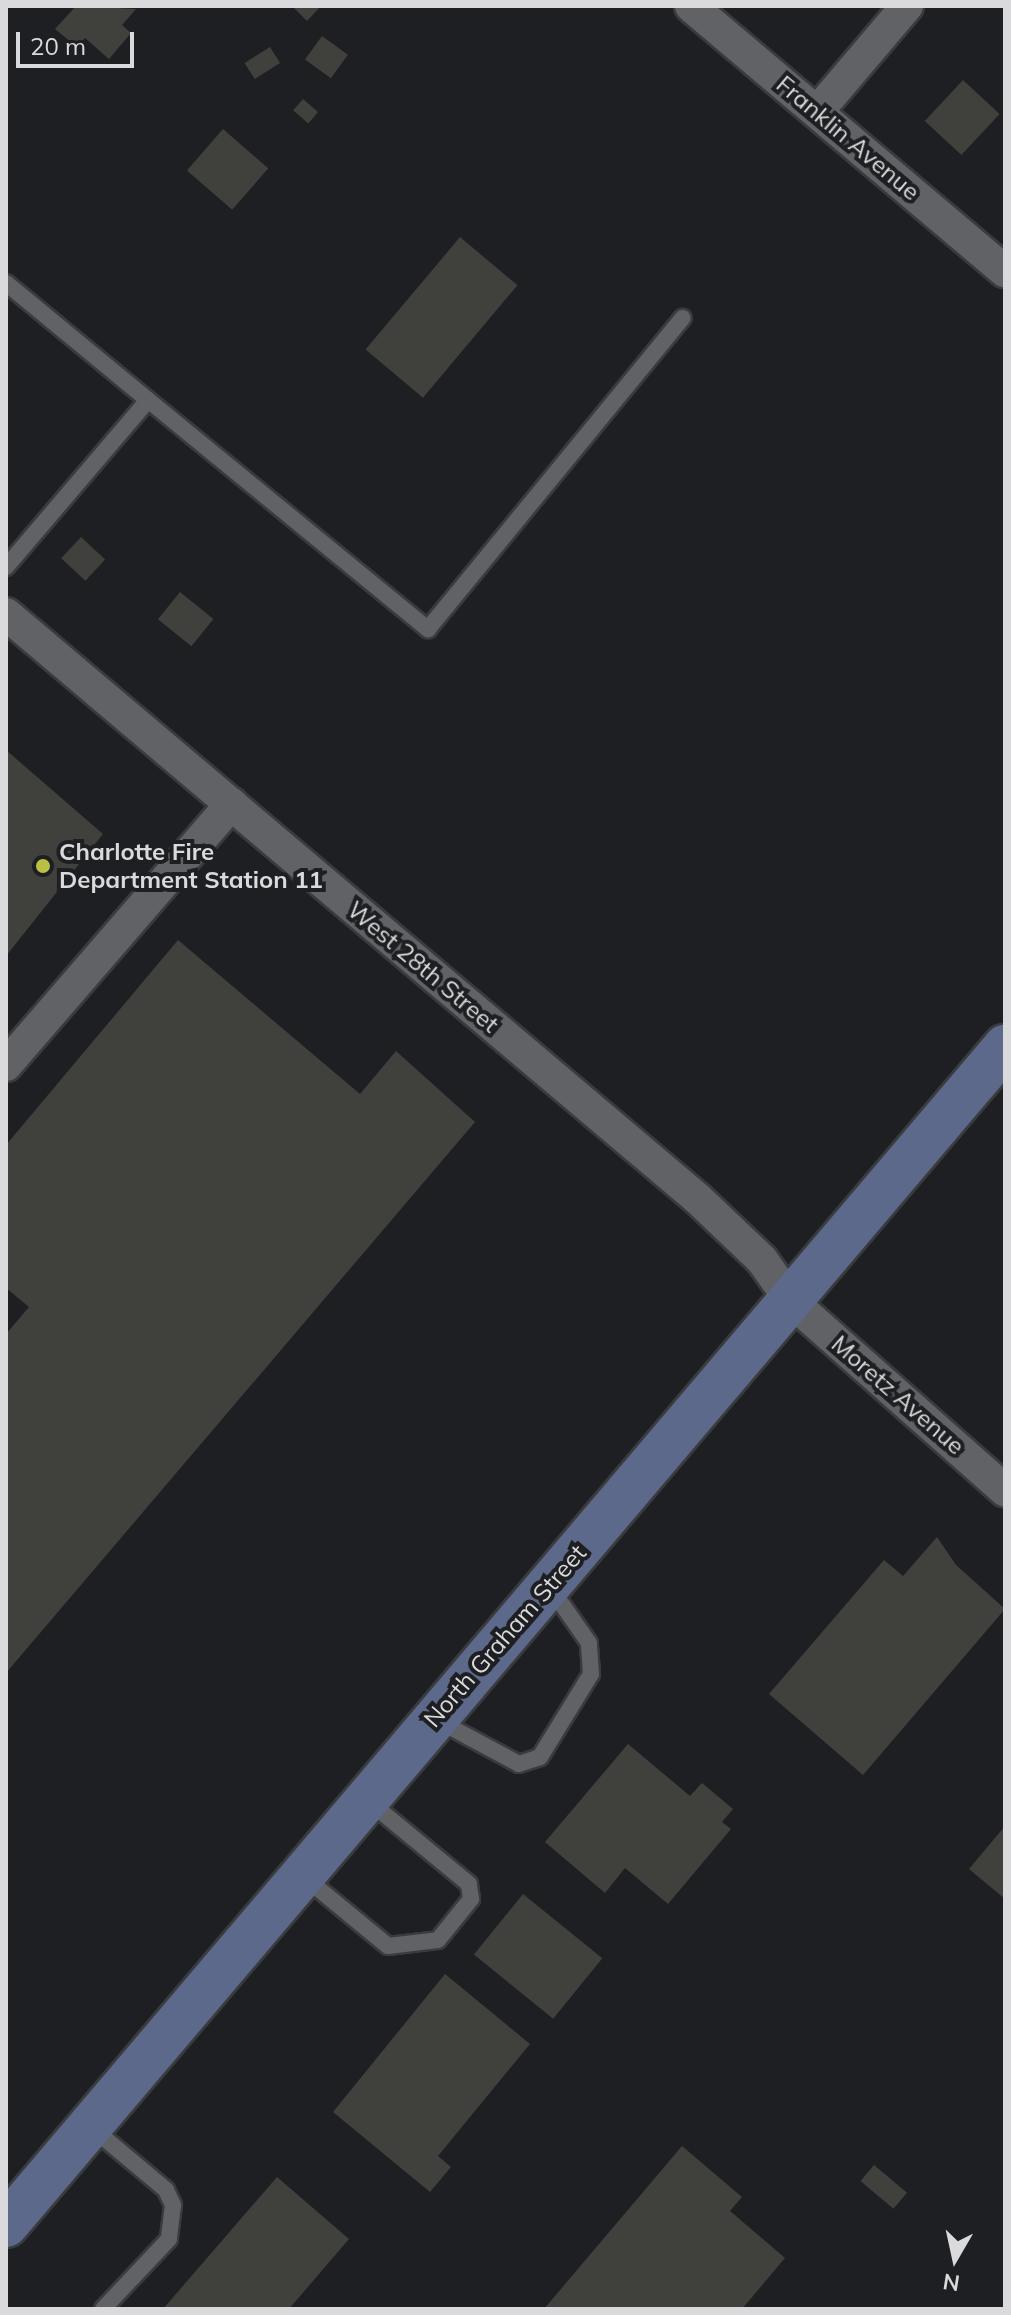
<!DOCTYPE html>
<html>
<head>
<meta charset="utf-8">
<style>
  body { margin:0 }
  #map { position:relative; width:1011px; height:2315px; overflow:hidden; background:#1e1f22; font-family:Mulish,sans-serif }
  div>[style] { position:absolute }
  .building>* { inset:0; background:#40403d; transform-origin:0 0 }
  .roads { filter:drop-shadow(2px 0 #3a3b3e) drop-shadow(-2px 0 #3a3b3e) drop-shadow(0 2px #3a3b3e) drop-shadow(0 -2px #3a3b3e) }
  .service>* { height:16px; margin:-8px; padding:0 8px; transform-origin:8px; border-radius:8px; background:#616265 }
  .minor>* { height:32px; margin:-16px; padding:0 16px; transform-origin:16px; border-radius:16px; background:#616265 }
  .secondary>* { height:44px; margin:-22px; padding:0 22px; transform-origin:22px; border-radius:22px; background:#5d698b }
  .dots>* { width:22px; height:22px; translate:-50% -50%; box-sizing:border-box; border:4px solid #1e1f22; border-radius:50% }
  span { translate:-50% -50%; white-space:nowrap; text-align:center; line-height:1.15; -webkit-text-stroke:8px #1e1f22; paint-order:stroke }
  .street-label { font-size:24px; color:#dadadc }
  .poi-label { font-size:24px; color:#dadadc; font-weight:700 }
  .left { translate:0 -50%; text-align:left }
  .frame { position:absolute; inset:0; border:8px solid #dadadc; pointer-events:none }
  .north { position:absolute; left:915px; top:2219px; width:80px; height:80px; -webkit-text-stroke:6px #1e1f22; paint-order:stroke; rotate:189deg; font-size:22px; font-weight:700; line-height:32px; text-align:center; color:#dadadc }
  .north::after { content:''; display:block; margin:auto; width:28px; height:36px; background:#dadadc; clip-path:polygon(50% 0,100% 100%,50% 72%,0 100%) }
  .scale { position:absolute; left:16px; top:32px; width:118px; height:36px; box-sizing:border-box; border:4px solid #dadadc; border-top:0; padding-left:10px; font-size:24px; line-height:28px; white-space:nowrap; color:#dadadc; -webkit-text-stroke:6px #1e1f22; paint-order:stroke }
</style>
</head>
<body>
<div id="map">
  <div class="building">
    <i style="clip-path:polygon(76px 6px,136px 9px,122px 25px,131px 33px,109px 59px,85px 38px,77px 47px,55px 29px)"></i>
    <i style="clip-path:polygon(292px 6px,321px 6px,307px 21px)"></i>
    <i style="left:322px;top:36px;width:32px;height:29px;rotate:36deg"></i>
    <i style="left:270px;top:47px;width:19px;height:30px;rotate:58deg"></i>
    <i style="left:963px;top:80px;width:50px;height:56px;rotate:43deg"></i>
    <i style="left:303px;top:99px;width:20px;height:15px;rotate:41deg"></i>
    <i style="left:223px;top:129px;width:60px;height:55px;rotate:41deg"></i>
    <i style="left:460px;top:237px;width:75px;height:147px;rotate:40deg"></i>
    <i style="left:81px;top:537px;width:33px;height:29px;rotate:43deg"></i>
    <i style="left:180px;top:592px;width:43px;height:35px;rotate:39deg"></i>
    <i style="clip-path:polygon(6px 750px,103px 834px,6px 956px)"></i>
    <i style="clip-path:polygon(178px 940px,360px 1094px,396px 1051px,475px 1122px,6px 1673px,6px 1334px,29px 1307px,6px 1288px,6px 1145px)"></i>
    <i style="clip-path:polygon(937px 1537px,956px 1565px,1005px 1609px,863px 1775px,769px 1694px,884px 1560px,903px 1576px)"></i>
    <i style="clip-path:polygon(628px 1744px,690px 1796px,702px 1783px,733px 1809px,722px 1822px,731px 1829px,668px 1904px,625px 1868px,605px 1893px,545px 1842px)"></i>
    <i style="clip-path:polygon(1005px 1826px,1005px 1899px,969px 1869px)"></i>
    <i style="left:523px;top:1894px;width:102px;height:78px;rotate:39deg"></i>
    <i style="clip-path:polygon(445px 1974px,530px 2044px,438px 2156px,451px 2167px,430px 2192px,333px 2112px)"></i>
    <i style="clip-path:polygon(682px 2146px,742px 2197px,730px 2211px,785px 2258px,742px 2309px,544px 2309px)"></i>
    <i style="left:874px;top:2165px;width:43px;height:21px;rotate:40deg"></i>
    <i style="clip-path:polygon(277px 2177px,349px 2239px,289px 2309px,163px 2309px)"></i>
  </div>
  <div class="roads">
    <div class="service">
      <i style="left:6px;top:283px;width:184px;rotate:39.5deg"></i>
      <i style="left:6px;top:567px;width:219px;rotate:-49.6deg"></i>
      <i style="left:148px;top:400px;width:362px;rotate:39.3deg"></i>
      <i style="left:428px;top:629px;width:402px;rotate:-50.7deg"></i>
      <i style="left:437px;top:1720px;width:93px;rotate:28.2deg"></i>
      <i style="left:519px;top:1764px;width:22px;rotate:-18deg"></i>
      <i style="left:540px;top:1757px;width:97px;rotate:-58.4deg"></i>
      <i style="left:591px;top:1674px;width:31px;rotate:-94deg"></i>
      <i style="left:589px;top:1643px;width:68px;rotate:-124.9deg"></i>
      <i style="left:303px;top:1876px;width:110px;rotate:39.5deg"></i>
      <i style="left:388px;top:1946px;width:50px;rotate:-6.8deg"></i>
      <i style="left:438px;top:1940px;width:53px;rotate:-51.2deg"></i>
      <i style="left:471px;top:1899px;width:15px;rotate:-98deg"></i>
      <i style="left:469px;top:1884px;width:132px;rotate:-140.5deg"></i>
      <i style="left:91px;top:2127px;width:98px;rotate:40deg"></i>
      <i style="left:166px;top:2190px;width:17px;rotate:65deg"></i>
      <i style="left:173px;top:2205px;width:34px;rotate:97deg"></i>
      <i style="left:169px;top:2239px;width:96px;rotate:133.3deg"></i>
    </div>
    <div class="minor">
      <i style="left:691px;top:6px;width:411px;rotate:40.2deg"></i>
      <i style="left:817px;top:112px;width:139px;rotate:-49.7deg"></i>
      <i style="left:6px;top:614px;width:906px;rotate:40.21deg"></i>
      <i style="left:698px;top:1199px;width:88px;rotate:43.6deg"></i>
      <i style="left:762px;top:1260px;width:50px;rotate:54.7deg"></i>
      <i style="left:791px;top:1301px;width:286px;rotate:41.5deg"></i>
      <i style="left:6px;top:1065px;width:345px;rotate:-49.2deg"></i>
    </div>
    <div class="secondary">
      <i style="left:6px;top:2225px;width:1545px;rotate:-49.7deg"></i>
    </div>
  </div>
  <div class="dots">
    <i style="left:43px;top:866px;background:#bbc045"></i>
  </div>
  <div class="street-label">
    <span style="left:848px;top:138px;rotate:40deg">Franklin Avenue</span>
    <span style="left:423px;top:967px;rotate:40deg">West 28th Street</span>
    <span style="left:898px;top:1395px;rotate:41deg">Moretz Avenue</span>
    <span style="left:505px;top:1636px;rotate:-49deg">North Graham Street</span>
  </div>
  <div class="poi-label">
    <span class="left" style="left:59px;top:866px">Charlotte Fire<br>Department Station 11</span>
  </div>
  <div class="frame"></div>
  <div class="north">N</div>
  <div class="scale">20 m</div>
</div>
</body>
</html>
